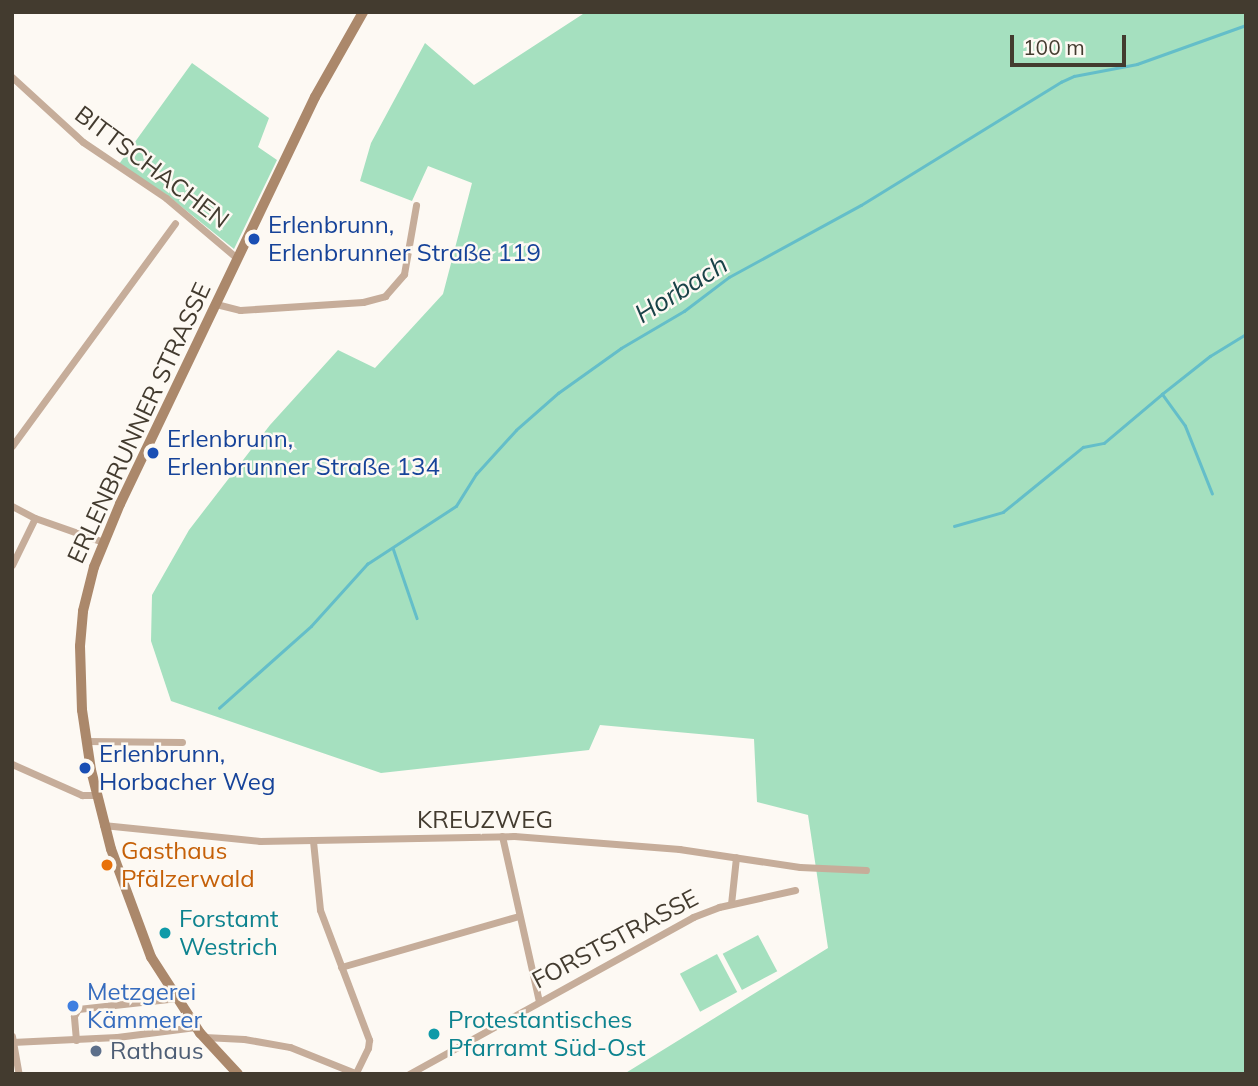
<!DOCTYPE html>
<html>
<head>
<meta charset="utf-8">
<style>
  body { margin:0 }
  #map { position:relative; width:1258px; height:1086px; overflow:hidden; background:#fdf9f3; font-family:Mulish,sans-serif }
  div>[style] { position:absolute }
  .green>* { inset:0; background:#a5e0bf; transform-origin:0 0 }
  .stream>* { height:2.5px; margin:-1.25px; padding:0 1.25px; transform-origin:1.25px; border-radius:1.25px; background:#64bec9 }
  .street>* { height:7px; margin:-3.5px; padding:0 3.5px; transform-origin:3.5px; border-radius:3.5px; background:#c6ad9a }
  .secondary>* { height:10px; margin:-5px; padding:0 5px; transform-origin:5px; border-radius:5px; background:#ab886b }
  .dots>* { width:19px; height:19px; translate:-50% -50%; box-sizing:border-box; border:4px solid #fdf9f3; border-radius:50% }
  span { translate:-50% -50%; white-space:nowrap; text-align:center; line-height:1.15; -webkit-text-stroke:5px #fdf9f3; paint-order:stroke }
  .street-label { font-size:24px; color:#433b2f }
  .transit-label { font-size:24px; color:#164399 }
  .left { translate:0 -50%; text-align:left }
  .food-label { font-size:24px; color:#c56008 }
  .culture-label { font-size:24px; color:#0d838f }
  .shop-label { font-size:24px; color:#366cbe }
  .service-label { font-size:24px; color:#4e5e75 }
  .water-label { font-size:26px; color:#194348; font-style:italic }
  .frame { position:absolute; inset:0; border:14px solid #433b2f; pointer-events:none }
  .scale { position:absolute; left:1010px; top:35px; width:116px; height:32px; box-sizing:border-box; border:4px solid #433b2f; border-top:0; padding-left:9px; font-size:21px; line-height:24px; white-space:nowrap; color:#433b2f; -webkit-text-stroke:5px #fdf9f3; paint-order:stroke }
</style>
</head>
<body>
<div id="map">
  <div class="green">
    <i style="clip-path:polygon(586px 12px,1246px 12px,1246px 1074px,624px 1074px,828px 948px,808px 815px,757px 802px,754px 739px,600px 725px,589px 750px,381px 773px,171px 701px,151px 641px,152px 595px,189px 530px,270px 425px,338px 350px,375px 368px,443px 294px,472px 183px,428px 166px,412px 201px,360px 181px,371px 143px,425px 43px,474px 85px)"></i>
    <i style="clip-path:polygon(192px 63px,269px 118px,258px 147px,277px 160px,234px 249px,167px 195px,119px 164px)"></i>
    <i style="left:758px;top:935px;width:41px;height:40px;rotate:62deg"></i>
    <i style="left:717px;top:954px;width:43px;height:42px;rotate:62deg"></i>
  </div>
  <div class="stream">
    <i style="left:1212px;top:494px;width:73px;rotate:-111.7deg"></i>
    <i style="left:1185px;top:426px;width:39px;rotate:-126deg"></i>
    <i style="left:1162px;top:394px;width:61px;rotate:-38.4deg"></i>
    <i style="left:1210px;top:356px;width:42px;rotate:-31.4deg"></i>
    <i style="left:954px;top:526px;width:51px;rotate:-15.9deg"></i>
    <i style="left:1003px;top:512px;width:103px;rotate:-39.1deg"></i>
    <i style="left:1083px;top:447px;width:21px;rotate:-11deg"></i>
    <i style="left:1104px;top:443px;width:76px;rotate:-40.2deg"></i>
    <i style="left:393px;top:548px;width:74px;rotate:71.1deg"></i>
    <i style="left:219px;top:708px;width:123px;rotate:-41.7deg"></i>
    <i style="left:311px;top:626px;width:84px;rotate:-47.9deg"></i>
    <i style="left:367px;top:564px;width:106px;rotate:-33.1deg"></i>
    <i style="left:456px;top:506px;width:38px;rotate:-58deg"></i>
    <i style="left:476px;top:474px;width:59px;rotate:-47.7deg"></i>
    <i style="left:516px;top:430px;width:56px;rotate:-41.4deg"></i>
    <i style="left:558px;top:393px;width:77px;rotate:-35.5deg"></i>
    <i style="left:621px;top:348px;width:73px;rotate:-30.4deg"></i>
    <i style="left:684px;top:311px;width:56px;rotate:-37.1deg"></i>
    <i style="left:729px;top:277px;width:150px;rotate:-28.6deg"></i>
    <i style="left:861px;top:205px;width:235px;rotate:-31.6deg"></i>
    <i style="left:1061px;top:82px;width:14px;rotate:-25deg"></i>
    <i style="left:1074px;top:76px;width:64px;rotate:-10.8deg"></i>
    <i style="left:1137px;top:64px;width:116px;rotate:-19.7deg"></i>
  </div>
  <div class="street">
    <i style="left:12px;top:77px;width:96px;rotate:42.5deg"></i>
    <i style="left:83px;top:142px;width:100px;rotate:34deg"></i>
    <i style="left:166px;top:198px;width:94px;rotate:40.3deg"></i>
    <i style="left:216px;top:304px;width:25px;rotate:14deg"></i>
    <i style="left:240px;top:310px;width:123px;rotate:-3.7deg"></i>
    <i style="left:363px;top:302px;width:23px;rotate:-15deg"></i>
    <i style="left:385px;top:296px;width:29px;rotate:-49deg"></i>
    <i style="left:404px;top:274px;width:70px;rotate:-80.1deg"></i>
    <i style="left:12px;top:446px;width:276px;rotate:-53.8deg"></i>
    <i style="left:12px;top:506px;width:26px;rotate:28deg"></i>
    <i style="left:35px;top:518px;width:72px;rotate:19.4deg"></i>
    <i style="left:12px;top:565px;width:52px;rotate:-63.9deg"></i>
    <i style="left:86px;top:741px;width:96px;rotate:0.6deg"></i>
    <i style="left:12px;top:764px;width:77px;rotate:23.9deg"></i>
    <i style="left:82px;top:795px;width:14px"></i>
    <i style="left:103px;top:825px;width:158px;rotate:5.8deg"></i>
    <i style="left:260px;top:841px;width:254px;rotate:-1.1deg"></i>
    <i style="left:514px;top:836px;width:166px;rotate:4.5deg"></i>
    <i style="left:679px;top:849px;width:122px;rotate:8.5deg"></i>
    <i style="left:800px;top:867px;width:66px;rotate:2.6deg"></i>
    <i style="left:502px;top:836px;width:169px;rotate:77.4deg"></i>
    <i style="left:313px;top:841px;width:69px;rotate:84.2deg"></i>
    <i style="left:320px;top:910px;width:139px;rotate:69.3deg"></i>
    <i style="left:369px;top:1040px;width:8px;rotate:97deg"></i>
    <i style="left:368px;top:1048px;width:28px;rotate:116deg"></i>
    <i style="left:731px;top:904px;width:47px;rotate:-83.9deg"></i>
    <i style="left:341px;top:967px;width:185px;rotate:-16deg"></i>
    <i style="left:12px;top:1036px;width:39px;rotate:80deg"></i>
    <i style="left:204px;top:1037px;width:40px;rotate:2.9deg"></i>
    <i style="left:244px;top:1039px;width:47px;rotate:9.9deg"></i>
    <i style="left:290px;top:1047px;width:72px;rotate:21.9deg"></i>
    <i style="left:76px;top:1040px;width:24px;rotate:-95deg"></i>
    <i style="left:74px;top:1016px;width:8px;rotate:-60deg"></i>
    <i style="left:78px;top:1009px;width:100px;rotate:-6.3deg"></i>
    <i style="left:12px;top:1042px;width:105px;rotate:-2.7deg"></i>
    <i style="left:117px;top:1037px;width:79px;rotate:-7.3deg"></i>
    <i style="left:409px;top:1074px;width:325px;rotate:-28.9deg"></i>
    <i style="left:693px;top:917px;width:28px;rotate:-21deg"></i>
    <i style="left:719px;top:907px;width:78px;rotate:-12.6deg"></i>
  </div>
  <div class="secondary">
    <i style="left:238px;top:1074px;width:56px;rotate:-132.8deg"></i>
    <i style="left:200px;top:1033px;width:90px;rotate:-122.8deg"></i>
    <i style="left:151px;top:957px;width:115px;rotate:-110.3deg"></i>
    <i style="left:111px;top:849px;width:81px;rotate:-104.2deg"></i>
    <i style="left:91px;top:770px;width:61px;rotate:-98.5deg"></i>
    <i style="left:82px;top:710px;width:64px;rotate:-91.8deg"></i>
    <i style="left:80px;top:646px;width:35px;rotate:-85deg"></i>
    <i style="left:83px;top:611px;width:45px;rotate:-76deg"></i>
    <i style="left:94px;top:567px;width:68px;rotate:-67.6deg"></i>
    <i style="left:120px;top:504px;width:451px;rotate:-64.4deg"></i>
    <i style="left:315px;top:97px;width:98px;rotate:-60.5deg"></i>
  </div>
  <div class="dots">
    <i style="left:254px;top:239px;background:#1a4fb4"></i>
    <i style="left:153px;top:453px;background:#1a4fb4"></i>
    <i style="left:85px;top:768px;background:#1a4fb4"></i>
    <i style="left:107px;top:865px;background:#e8710a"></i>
    <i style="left:165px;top:933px;background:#0f9aa8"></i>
    <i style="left:73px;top:1006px;background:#3f7fe0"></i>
    <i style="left:434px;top:1034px;background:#0f9aa8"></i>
    <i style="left:96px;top:1051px;background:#5c6f8a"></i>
  </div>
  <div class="street-label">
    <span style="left:152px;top:167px;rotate:37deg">BITTSCHACHEN</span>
    <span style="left:139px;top:423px;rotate:-65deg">ERLENBRUNNER STRASSE</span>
    <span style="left:485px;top:820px">KREUZWEG</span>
    <span style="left:615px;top:939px;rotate:-28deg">FORSTSTRASSE</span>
  </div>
  <div class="transit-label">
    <span class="left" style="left:268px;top:239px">Erlenbrunn,<br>Erlenbrunner Straße 119</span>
    <span class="left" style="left:167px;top:453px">Erlenbrunn,<br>Erlenbrunner Straße 134</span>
    <span class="left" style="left:99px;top:768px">Erlenbrunn,<br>Horbacher Weg</span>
  </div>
  <div class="food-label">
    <span class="left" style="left:121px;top:865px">Gasthaus<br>Pfälzerwald</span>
  </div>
  <div class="culture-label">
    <span class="left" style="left:179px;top:933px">Forstamt<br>Westrich</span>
    <span class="left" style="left:448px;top:1034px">Protestantisches<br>Pfarramt Süd-Ost</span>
  </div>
  <div class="shop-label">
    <span class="left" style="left:87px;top:1006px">Metzgerei<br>Kämmerer</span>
  </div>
  <div class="service-label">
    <span class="left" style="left:110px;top:1051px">Rathaus</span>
  </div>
  <div class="water-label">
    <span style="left:681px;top:289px;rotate:-32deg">Horbach</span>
  </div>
  <div class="frame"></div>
  <div class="scale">100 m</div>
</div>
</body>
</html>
